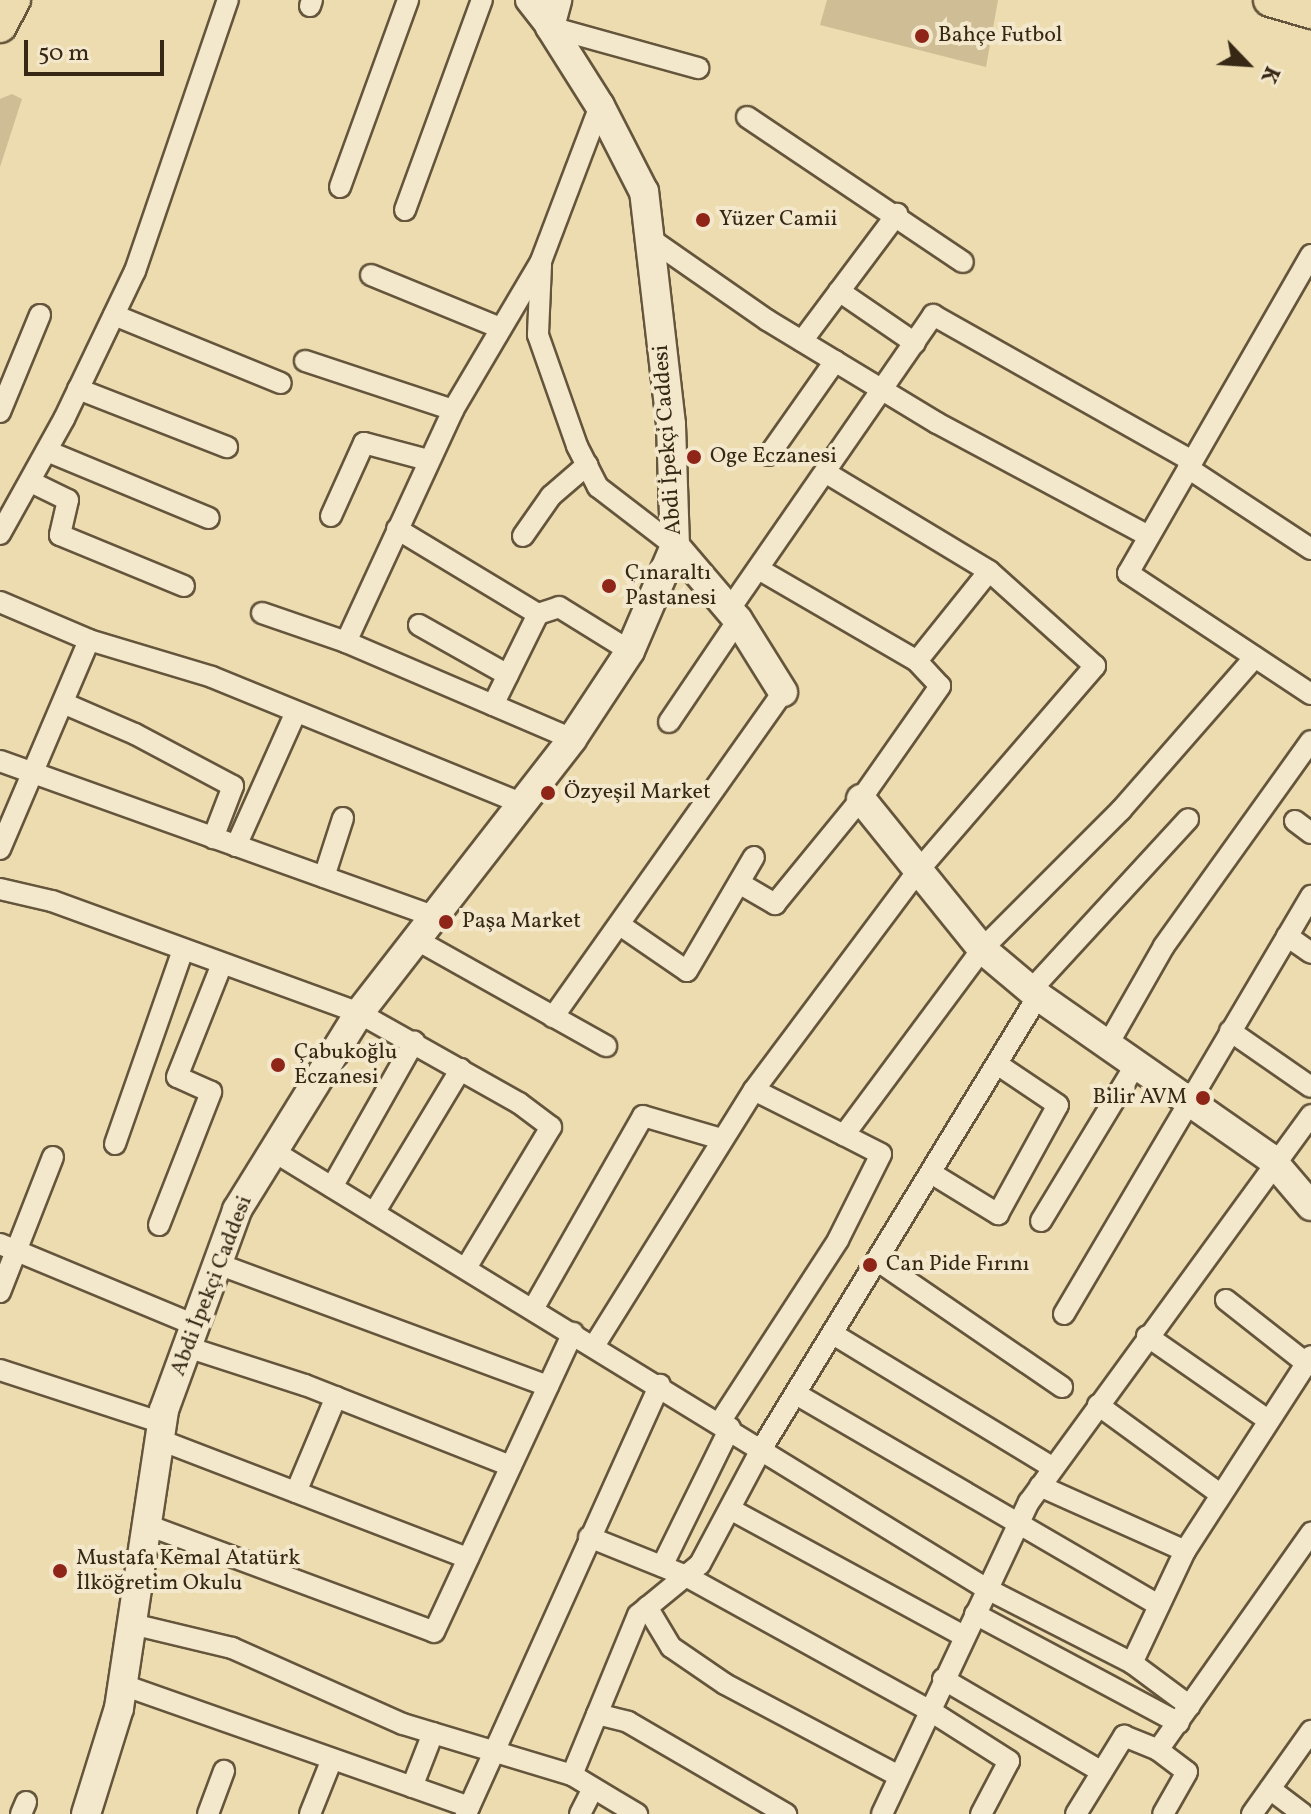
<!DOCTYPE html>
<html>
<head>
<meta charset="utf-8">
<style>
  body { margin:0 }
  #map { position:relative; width:1311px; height:1814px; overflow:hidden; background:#eddcaf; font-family:Vollkorn,serif }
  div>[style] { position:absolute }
  .green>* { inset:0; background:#cebd95 }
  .roads { filter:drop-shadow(2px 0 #64553c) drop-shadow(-2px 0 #64553c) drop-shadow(0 2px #64553c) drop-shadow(0 -2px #64553c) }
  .minor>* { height:20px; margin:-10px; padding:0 10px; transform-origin:10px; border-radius:10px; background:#f3e8cb }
  .tertiary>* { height:26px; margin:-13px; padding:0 13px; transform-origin:13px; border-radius:13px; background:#f3e8cb }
  .secondary>* { height:28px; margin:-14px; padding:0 14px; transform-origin:14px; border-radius:14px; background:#f3e8cb }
  .primary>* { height:32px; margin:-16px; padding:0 16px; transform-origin:16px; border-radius:16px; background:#eddcaf }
  .dots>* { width:22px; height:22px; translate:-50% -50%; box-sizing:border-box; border:4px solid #f3e8cb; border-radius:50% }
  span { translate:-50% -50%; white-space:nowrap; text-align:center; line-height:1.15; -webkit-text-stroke:8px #f3e8cb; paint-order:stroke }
  .poi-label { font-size:22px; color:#372816 }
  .left { translate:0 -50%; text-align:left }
  .right { translate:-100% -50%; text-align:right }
  .street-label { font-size:22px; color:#372816 }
  .north { position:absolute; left:1207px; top:24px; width:80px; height:80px; -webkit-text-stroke:6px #f3e8cb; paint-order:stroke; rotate:115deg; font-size:22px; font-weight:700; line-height:32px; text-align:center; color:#372816 }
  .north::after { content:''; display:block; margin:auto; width:28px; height:36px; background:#372816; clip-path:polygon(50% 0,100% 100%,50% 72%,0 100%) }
  .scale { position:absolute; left:24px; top:40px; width:140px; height:36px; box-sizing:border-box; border:4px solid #372816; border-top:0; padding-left:10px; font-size:24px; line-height:28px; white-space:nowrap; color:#372816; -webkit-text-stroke:6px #f3e8cb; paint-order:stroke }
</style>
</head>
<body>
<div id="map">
  <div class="green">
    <i style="clip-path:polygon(827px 0,998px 0,986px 67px,820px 25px)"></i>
    <i style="clip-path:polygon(12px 94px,22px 99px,0 167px,0 99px)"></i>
  </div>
  <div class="roads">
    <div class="minor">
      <i style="left:310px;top:6px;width:6px;rotate:-72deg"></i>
      <i style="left:550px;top:27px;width:154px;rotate:15.5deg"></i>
      <i style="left:747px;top:117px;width:260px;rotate:33.9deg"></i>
      <i style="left:340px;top:187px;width:199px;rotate:-70deg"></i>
      <i style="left:405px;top:210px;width:224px;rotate:-69.9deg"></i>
      <i style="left:649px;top:238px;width:144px;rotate:34.8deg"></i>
      <i style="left:767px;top:320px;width:199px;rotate:31.2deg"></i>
      <i style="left:937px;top:423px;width:240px;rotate:28.1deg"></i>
      <i style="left:1311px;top:255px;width:367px;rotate:119.9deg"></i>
      <i style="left:1128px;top:573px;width:219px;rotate:33.5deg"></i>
      <i style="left:541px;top:265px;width:70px;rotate:92.5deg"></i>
      <i style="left:538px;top:335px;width:118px;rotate:70.6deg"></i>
      <i style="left:577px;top:446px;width:46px;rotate:62.9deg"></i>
      <i style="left:598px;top:487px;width:97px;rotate:37.5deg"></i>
      <i style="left:371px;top:275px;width:139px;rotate:22.3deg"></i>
      <i style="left:839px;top:291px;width:92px;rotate:34.4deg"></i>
      <i style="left:114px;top:315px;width:180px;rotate:22.2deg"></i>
      <i style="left:802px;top:341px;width:159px;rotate:-53.2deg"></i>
      <i style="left:305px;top:361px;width:156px;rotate:18.3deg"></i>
      <i style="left:78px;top:389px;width:160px;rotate:21.3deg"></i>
      <i style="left:0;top:412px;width:105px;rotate:-67.6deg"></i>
      <i style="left:47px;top:451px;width:175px;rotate:22.5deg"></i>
      <i style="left:769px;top:455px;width:115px;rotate:-54.9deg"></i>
      <i style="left:1188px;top:468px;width:147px;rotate:33.4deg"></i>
      <i style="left:31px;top:482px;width:41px;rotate:25.9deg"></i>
      <i style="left:68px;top:500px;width:36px;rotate:103deg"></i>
      <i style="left:60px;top:535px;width:134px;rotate:22.4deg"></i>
      <i style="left:331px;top:516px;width:80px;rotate:-65.7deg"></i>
      <i style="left:364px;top:443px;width:66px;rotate:14.9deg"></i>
      <i style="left:397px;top:529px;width:165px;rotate:31.1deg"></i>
      <i style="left:538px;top:614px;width:22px;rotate:-18deg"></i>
      <i style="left:559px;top:607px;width:84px;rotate:31.8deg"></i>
      <i style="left:0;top:534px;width:132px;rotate:-60.9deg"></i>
      <i style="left:64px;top:419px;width:164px;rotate:-64.4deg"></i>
      <i style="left:135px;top:271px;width:287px;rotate:-71.1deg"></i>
      <i style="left:523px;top:536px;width:49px;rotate:-55deg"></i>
      <i style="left:551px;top:496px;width:48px;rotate:-40.7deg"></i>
      <i style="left:0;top:602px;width:97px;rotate:23.1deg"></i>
      <i style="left:89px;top:640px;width:128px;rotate:16.7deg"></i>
      <i style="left:212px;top:677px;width:338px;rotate:22.2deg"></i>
      <i style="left:729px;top:610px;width:359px;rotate:-55.3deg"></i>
      <i style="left:933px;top:315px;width:297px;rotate:29.4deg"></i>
      <i style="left:262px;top:613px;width:89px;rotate:19deg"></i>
      <i style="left:346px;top:642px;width:246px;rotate:23.2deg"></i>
      <i style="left:419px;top:625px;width:102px;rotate:29.3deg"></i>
      <i style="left:346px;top:642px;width:255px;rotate:-65.2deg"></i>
      <i style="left:453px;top:410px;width:173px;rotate:-59.4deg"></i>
      <i style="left:541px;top:261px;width:166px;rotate:-69.2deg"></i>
      <i style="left:917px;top:661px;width:115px;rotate:-51.3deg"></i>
      <i style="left:63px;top:703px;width:78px;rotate:23.3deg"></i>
      <i style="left:135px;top:734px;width:111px;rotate:28deg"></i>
      <i style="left:233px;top:786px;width:56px;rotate:111deg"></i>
      <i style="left:493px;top:705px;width:102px;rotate:-63.7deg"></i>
      <i style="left:669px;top:722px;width:123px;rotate:-55.9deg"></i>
      <i style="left:0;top:761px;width:462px;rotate:19.7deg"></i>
      <i style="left:1295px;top:821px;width:20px;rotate:37deg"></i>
      <i style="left:236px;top:846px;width:147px;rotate:-65.9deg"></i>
      <i style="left:0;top:849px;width:227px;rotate:-66.9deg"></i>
      <i style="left:324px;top:877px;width:62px;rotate:-72.1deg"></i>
      <i style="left:739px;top:883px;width:42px;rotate:30.3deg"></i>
      <i style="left:775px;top:904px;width:136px;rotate:-50.7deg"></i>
      <i style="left:861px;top:799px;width:138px;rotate:-55deg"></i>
      <i style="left:940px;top:686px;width:34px;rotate:-133deg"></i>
      <i style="left:917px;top:661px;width:184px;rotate:-149.9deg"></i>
      <i style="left:0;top:889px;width:53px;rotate:13deg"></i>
      <i style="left:52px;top:901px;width:327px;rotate:20deg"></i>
      <i style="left:359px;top:1013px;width:184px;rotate:29.4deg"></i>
      <i style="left:519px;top:1103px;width:40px;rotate:37deg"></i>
      <i style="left:551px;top:1127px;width:165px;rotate:121.1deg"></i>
      <i style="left:620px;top:925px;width:81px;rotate:34.5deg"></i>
      <i style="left:687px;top:971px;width:132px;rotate:-59.6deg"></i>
      <i style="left:1287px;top:936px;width:29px;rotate:35deg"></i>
      <i style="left:417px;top:940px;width:217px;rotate:29.3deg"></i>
      <i style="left:1031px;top:990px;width:232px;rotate:-47.4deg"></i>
      <i style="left:553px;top:1017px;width:398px;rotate:-54.7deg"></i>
      <i style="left:1230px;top:1031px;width:98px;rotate:34.7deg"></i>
      <i style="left:1107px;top:1046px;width:115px;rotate:-60.3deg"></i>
      <i style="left:1164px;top:946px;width:252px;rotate:-54.4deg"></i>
      <i style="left:754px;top:1090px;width:101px;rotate:26.6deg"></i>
      <i style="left:844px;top:1135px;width:232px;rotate:-53.4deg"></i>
      <i style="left:982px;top:949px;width:197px;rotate:-45deg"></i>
      <i style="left:1121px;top:810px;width:203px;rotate:-48.8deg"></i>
      <i style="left:115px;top:1144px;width:206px;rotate:-70.7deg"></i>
      <i style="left:273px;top:1151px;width:838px;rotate:31.53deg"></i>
      <i style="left:987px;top:1589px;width:163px;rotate:27deg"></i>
      <i style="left:931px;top:1173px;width:79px;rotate:31.5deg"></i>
      <i style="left:998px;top:1214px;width:124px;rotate:-61.2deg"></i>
      <i style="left:1058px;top:1105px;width:73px;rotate:-146.1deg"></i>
      <i style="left:332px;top:1187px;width:167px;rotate:-60.5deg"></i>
      <i style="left:374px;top:1213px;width:168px;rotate:-58.9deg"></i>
      <i style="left:1041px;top:1221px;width:184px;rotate:-58.8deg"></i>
      <i style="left:159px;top:1225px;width:143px;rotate:-68.6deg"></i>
      <i style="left:211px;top:1092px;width:37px;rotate:-156deg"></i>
      <i style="left:177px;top:1077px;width:122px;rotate:-68.3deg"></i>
      <i style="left:0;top:1244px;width:211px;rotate:22.6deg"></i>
      <i style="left:878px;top:1261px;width:223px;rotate:34.4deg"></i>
      <i style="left:218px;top:1264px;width:352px;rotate:20.3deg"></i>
      <i style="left:0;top:1292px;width:145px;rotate:-68.6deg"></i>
      <i style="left:1226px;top:1300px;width:102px;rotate:38.2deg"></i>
      <i style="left:533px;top:1309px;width:222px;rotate:-60.3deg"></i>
      <i style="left:643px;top:1116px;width:81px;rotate:16.4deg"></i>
      <i style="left:1064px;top:1314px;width:486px;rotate:-59.4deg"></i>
      <i style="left:833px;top:1334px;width:258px;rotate:31.3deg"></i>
      <i style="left:1147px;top:1336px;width:147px;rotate:34.8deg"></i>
      <i style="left:594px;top:1346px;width:302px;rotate:-58deg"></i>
      <i style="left:754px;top:1090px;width:274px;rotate:-53.2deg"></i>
      <i style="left:918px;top:871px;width:271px;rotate:-49.2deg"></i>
      <i style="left:1095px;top:666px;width:142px;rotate:-138.1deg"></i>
      <i style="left:989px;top:571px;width:188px;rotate:-148.9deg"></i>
      <i style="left:187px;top:1347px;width:124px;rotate:17.9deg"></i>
      <i style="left:305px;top:1385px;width:221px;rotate:21.5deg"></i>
      <i style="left:0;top:1370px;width:170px;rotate:18.1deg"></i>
      <i style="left:796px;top:1394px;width:420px;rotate:30.2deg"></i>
      <i style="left:1098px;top:1405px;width:151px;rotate:36.1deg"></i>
      <i style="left:720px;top:1422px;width:217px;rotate:-57deg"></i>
      <i style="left:838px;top:1240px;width:96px;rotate:-63.4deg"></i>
      <i style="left:881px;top:1154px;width:42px;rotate:-152.8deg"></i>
      <i style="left:160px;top:1440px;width:330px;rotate:21deg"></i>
      <i style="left:1040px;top:1486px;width:159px;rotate:24.1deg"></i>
      <i style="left:1185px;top:1551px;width:232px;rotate:-57.1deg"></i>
      <i style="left:296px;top:1492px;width:103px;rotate:-67.2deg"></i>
      <i style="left:730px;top:1509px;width:266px;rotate:28.5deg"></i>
      <i style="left:147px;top:1525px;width:306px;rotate:20.4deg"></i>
      <i style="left:434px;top:1632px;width:330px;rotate:-65.1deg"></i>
      <i style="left:589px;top:1537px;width:105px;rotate:21.9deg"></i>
      <i style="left:686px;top:1576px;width:277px;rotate:28.9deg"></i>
      <i style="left:929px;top:1710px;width:95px;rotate:32.5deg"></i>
      <i style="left:1009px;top:1761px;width:60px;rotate:117.8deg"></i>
      <i style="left:1185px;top:1551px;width:124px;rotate:115.3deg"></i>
      <i style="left:1132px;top:1663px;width:72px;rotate:36.6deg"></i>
      <i style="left:662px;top:1566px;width:154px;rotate:-63.8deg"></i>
      <i style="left:647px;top:1607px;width:47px;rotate:59deg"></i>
      <i style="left:671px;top:1647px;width:65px;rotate:34.4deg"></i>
      <i style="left:725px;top:1684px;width:197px;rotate:27.9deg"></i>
      <i style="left:975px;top:1614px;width:231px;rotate:28.1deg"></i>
      <i style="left:132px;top:1624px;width:103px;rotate:13.5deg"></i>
      <i style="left:232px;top:1648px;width:187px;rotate:24deg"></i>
      <i style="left:403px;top:1724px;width:177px;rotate:16.8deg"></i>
      <i style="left:572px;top:1775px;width:76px;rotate:31deg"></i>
      <i style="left:943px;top:1679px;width:184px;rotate:30.3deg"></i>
      <i style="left:123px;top:1685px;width:367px;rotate:19.4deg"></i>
      <i style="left:597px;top:1714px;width:32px;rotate:14deg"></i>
      <i style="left:628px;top:1722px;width:183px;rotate:30.2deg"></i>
      <i style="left:1158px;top:1750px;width:266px;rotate:-54.8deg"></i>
      <i style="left:572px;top:1775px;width:173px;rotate:-67.6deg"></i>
      <i style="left:638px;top:1615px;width:80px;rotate:-39.4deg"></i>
      <i style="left:700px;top:1564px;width:132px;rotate:-61.9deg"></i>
      <i style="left:762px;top:1448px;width:530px;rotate:-58.59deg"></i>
      <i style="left:412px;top:1787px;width:58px;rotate:-68.7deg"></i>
      <i style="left:1270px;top:1789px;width:41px;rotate:37.1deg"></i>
      <i style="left:21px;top:1814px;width:13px;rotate:-67deg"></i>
      <i style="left:208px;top:1814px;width:46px;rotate:-69.6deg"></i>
      <i style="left:310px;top:1814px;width:59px;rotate:-68.2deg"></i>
      <i style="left:466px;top:1814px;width:471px;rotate:-65.7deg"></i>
      <i style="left:580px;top:1814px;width:29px;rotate:-63deg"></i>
      <i style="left:882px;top:1814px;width:345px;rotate:-64.8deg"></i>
      <i style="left:1029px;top:1502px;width:479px;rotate:-53.9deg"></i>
      <i style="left:1076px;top:1814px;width:92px;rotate:-58.4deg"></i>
      <i style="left:1124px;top:1736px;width:37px;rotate:22deg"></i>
      <i style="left:1158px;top:1750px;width:36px;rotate:37deg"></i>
      <i style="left:1187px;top:1772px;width:48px;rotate:119.7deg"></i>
      <i style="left:1252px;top:1814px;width:102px;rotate:-54.6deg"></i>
    </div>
    <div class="tertiary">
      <i style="left:529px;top:0;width:34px;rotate:52deg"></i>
    </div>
    <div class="secondary">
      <i style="left:675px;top:546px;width:97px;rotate:49.6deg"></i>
      <i style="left:738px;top:620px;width:85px;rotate:58deg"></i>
      <i style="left:861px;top:799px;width:193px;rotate:51.1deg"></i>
      <i style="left:982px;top:949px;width:73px;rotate:40deg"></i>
      <i style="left:1038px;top:996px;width:283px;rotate:34.9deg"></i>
      <i style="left:1270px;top:1158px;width:63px;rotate:49.5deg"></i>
      <i style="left:86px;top:1814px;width:111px;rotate:-72.7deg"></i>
      <i style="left:119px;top:1708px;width:301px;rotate:-81.4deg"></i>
      <i style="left:164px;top:1410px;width:213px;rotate:-69.9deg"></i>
      <i style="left:237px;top:1210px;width:232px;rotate:-58.2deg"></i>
      <i style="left:359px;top:1013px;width:347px;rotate:-52.1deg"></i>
      <i style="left:572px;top:739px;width:105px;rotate:-56.6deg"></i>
      <i style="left:630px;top:651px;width:114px;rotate:-66.8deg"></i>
      <i style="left:675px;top:546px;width:122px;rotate:-91.9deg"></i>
      <i style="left:671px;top:424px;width:234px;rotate:-96.6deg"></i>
      <i style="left:644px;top:192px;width:97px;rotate:-117.1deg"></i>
      <i style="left:600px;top:106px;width:93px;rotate:-122.3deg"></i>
      <i style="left:550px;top:27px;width:28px;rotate:-75deg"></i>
    </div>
    <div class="primary">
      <i style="left:1270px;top:0;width:43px;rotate:16.3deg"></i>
      <i style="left:0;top:26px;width:30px;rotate:-62deg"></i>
    </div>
  </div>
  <div class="dots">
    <i style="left:922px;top:36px;background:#8f2418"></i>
    <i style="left:703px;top:220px;background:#8f2418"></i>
    <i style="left:694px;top:457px;background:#8f2418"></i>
    <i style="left:609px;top:586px;background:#8f2418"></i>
    <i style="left:548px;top:793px;background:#8f2418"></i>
    <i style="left:446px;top:922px;background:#8f2418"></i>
    <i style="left:278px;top:1065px;background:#8f2418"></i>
    <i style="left:1203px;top:1098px;background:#8f2418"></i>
    <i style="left:870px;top:1265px;background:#8f2418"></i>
    <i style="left:60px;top:1571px;background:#8f2418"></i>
  </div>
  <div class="poi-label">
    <span class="left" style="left:938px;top:36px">Bahçe Futbol</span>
    <span class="left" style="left:719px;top:220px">Yüzer Camii</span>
    <span class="left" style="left:710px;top:457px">Oge Eczanesi</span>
    <span class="left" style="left:625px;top:586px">Çınaraltı<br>Pastanesi</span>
    <span class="left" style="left:564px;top:793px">Özyeşil Market</span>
    <span class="left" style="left:462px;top:922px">Paşa Market</span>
    <span class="left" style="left:294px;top:1065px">Çabukoğlu<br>Eczanesi</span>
    <span class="right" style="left:1187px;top:1098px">Bilir AVM</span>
    <span class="left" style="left:886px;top:1265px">Can Pide Fırını</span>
    <span class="left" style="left:76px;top:1571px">Mustafa Kemal Atatürk<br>İlköğretim Okulu</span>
  </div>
  <div class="street-label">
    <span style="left:668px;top:440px;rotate:-94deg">Abdi İpekçi Caddesi</span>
    <span style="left:212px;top:1286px;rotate:-69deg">Abdi İpekçi Caddesi</span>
  </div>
  <div class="north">K</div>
  <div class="scale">50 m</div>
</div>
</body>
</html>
